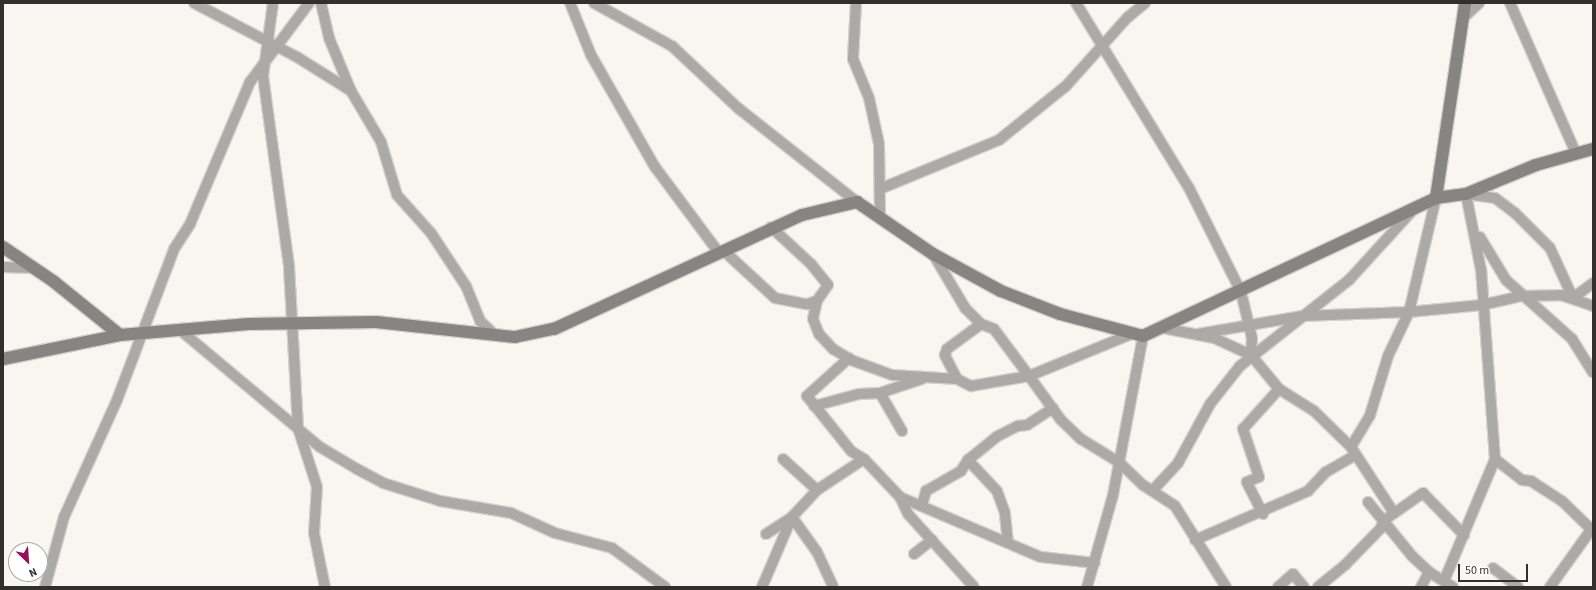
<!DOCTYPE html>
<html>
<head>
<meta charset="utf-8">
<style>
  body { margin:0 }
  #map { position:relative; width:1596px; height:590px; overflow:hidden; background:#f9f5f0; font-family:"Source Sans 3",sans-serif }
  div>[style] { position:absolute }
  .roads { filter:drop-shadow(1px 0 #d5d2cd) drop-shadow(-1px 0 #d5d2cd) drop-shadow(0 1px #d5d2cd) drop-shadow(0 -1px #d5d2cd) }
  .street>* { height:10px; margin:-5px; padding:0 5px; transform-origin:5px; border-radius:5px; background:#abaaa7 }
  .secondary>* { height:12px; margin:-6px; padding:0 6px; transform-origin:6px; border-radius:6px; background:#878582 }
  span { translate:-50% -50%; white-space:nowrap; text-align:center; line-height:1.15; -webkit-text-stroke:3px #fff; paint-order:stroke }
  .frame { position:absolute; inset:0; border:4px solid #31302e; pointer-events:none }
  .north { position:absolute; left:8px; top:542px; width:40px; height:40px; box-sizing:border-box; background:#fff; border:1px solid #adacab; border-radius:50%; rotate:155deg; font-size:11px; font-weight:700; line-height:16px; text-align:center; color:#31302e }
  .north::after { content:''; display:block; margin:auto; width:14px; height:18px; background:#9c0c5a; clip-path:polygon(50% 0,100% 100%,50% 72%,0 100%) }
  .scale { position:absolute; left:1458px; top:564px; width:70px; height:18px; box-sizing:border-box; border:2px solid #31302e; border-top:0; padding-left:5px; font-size:12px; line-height:14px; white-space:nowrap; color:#31302e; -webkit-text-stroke:3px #fff; paint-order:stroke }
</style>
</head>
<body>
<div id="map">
  <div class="roads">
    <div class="street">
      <i style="left:194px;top:3px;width:116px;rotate:27.7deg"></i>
      <i style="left:297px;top:57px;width:64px;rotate:32.2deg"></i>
      <i style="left:273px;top:3px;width:74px;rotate:97.8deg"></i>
      <i style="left:263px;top:76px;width:193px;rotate:82.2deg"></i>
      <i style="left:289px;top:267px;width:161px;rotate:86.8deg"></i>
      <i style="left:298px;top:428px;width:62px;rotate:72.1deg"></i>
      <i style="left:317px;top:487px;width:46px;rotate:93.7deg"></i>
      <i style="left:314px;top:533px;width:55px;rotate:78.5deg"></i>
      <i style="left:321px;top:3px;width:36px;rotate:77deg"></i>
      <i style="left:329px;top:38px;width:57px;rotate:67.5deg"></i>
      <i style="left:351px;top:91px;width:59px;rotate:59.5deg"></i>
      <i style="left:381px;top:142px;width:55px;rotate:73.2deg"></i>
      <i style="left:397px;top:195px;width:51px;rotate:48.2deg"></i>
      <i style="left:431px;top:233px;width:64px;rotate:56.6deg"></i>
      <i style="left:466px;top:286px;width:38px;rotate:68deg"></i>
      <i style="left:480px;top:321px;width:21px;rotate:43deg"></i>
      <i style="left:570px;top:3px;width:56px;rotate:68deg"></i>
      <i style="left:591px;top:55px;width:129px;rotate:60.3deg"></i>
      <i style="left:655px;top:167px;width:107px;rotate:53.3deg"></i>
      <i style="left:594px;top:3px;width:89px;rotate:28.9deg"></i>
      <i style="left:672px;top:46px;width:91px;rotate:43.2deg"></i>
      <i style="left:738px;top:108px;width:152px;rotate:38.3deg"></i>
      <i style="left:856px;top:3px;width:56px;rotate:93.1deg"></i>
      <i style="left:853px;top:59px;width:42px;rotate:67.7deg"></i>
      <i style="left:869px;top:98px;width:47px;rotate:77.7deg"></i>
      <i style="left:879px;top:144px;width:72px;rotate:89.2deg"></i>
      <i style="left:1076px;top:3px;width:217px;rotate:58.6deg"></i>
      <i style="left:1189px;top:188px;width:116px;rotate:63.4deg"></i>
      <i style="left:1241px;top:292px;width:47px;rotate:76.6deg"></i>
      <i style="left:1252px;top:338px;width:17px;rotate:93deg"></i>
      <i style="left:1510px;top:3px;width:164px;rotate:66.3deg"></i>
      <i style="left:1463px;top:18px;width:22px;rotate:-43deg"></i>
      <i style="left:882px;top:188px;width:126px;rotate:-22.3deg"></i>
      <i style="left:999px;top:140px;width:86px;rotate:-38.9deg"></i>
      <i style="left:1066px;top:86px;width:93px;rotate:-48.1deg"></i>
      <i style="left:1128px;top:17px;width:22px;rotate:-39deg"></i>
      <i style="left:771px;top:227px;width:54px;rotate:42.8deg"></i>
      <i style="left:811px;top:264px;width:27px;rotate:51deg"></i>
      <i style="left:828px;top:285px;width:19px;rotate:125deg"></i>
      <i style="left:817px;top:301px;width:18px;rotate:103deg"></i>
      <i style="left:813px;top:319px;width:16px;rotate:68deg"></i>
      <i style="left:819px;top:334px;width:21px;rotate:47deg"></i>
      <i style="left:833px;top:349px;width:21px;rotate:31deg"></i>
      <i style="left:851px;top:360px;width:44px;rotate:20.1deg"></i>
      <i style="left:892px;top:375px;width:65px;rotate:3.5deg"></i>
      <i style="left:957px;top:379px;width:16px;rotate:27deg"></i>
      <i style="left:971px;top:386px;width:59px;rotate:-9.8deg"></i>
      <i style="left:1029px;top:376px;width:54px;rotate:54deg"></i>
      <i style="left:1061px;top:420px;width:28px;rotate:44deg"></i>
      <i style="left:1081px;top:439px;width:46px;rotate:31.6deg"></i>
      <i style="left:1120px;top:463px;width:32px;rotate:44deg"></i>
      <i style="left:1143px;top:485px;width:38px;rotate:33deg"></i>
      <i style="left:1175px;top:506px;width:96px;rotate:57.8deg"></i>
      <i style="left:1480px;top:237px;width:50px;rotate:58.8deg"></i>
      <i style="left:1506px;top:280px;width:89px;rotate:41.8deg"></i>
      <i style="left:1572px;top:339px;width:39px;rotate:58deg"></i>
      <i style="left:724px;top:251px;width:69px;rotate:42.7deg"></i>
      <i style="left:775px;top:298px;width:33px;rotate:11deg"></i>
      <i style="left:807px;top:304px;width:10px;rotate:-17deg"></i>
      <i style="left:933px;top:254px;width:63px;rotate:59.3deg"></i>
      <i style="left:965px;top:308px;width:23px;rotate:45deg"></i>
      <i style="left:981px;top:324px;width:14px;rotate:21deg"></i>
      <i style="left:994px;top:329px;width:59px;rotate:53.3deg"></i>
      <i style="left:1029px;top:376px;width:113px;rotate:-22.3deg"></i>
      <i style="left:3px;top:267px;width:30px;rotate:2deg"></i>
      <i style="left:1573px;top:298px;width:25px;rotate:-37deg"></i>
      <i style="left:1163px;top:328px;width:52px;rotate:11.1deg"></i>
      <i style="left:1214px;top:338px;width:41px;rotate:24.7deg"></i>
      <i style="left:1251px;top:355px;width:44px;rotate:50.5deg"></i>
      <i style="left:1279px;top:389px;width:41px;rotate:32.2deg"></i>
      <i style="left:1314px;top:411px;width:52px;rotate:44.2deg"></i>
      <i style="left:1351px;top:447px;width:79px;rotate:56.9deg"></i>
      <i style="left:180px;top:330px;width:182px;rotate:39.9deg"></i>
      <i style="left:320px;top:447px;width:43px;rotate:30.7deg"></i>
      <i style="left:357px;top:469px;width:30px;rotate:28deg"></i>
      <i style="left:383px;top:483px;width:60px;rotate:17.5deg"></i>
      <i style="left:440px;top:501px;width:72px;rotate:9.6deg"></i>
      <i style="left:511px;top:513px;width:48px;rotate:24.4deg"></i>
      <i style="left:555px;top:533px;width:59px;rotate:14.7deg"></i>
      <i style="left:612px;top:548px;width:66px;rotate:36.3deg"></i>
      <i style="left:1198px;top:334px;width:106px;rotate:-9.8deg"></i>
      <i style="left:1302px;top:316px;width:107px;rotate:-2.1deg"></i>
      <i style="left:1409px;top:312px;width:73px;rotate:-5.5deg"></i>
      <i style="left:1482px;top:305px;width:41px;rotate:-12.7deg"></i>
      <i style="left:1522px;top:296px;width:39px;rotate:-1deg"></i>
      <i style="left:1561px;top:295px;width:34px;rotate:19deg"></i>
      <i style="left:849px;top:358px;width:57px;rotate:137.9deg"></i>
      <i style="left:807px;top:396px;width:70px;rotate:51.3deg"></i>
      <i style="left:851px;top:451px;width:15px;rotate:32deg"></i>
      <i style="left:864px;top:459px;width:52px;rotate:46.5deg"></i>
      <i style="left:900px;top:497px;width:153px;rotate:23.1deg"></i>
      <i style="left:1041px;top:557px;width:54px;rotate:6.3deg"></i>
      <i style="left:957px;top:379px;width:27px;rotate:-117deg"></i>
      <i style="left:945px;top:355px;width:6px;rotate:-72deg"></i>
      <i style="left:947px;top:349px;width:42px;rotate:-36.3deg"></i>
      <i style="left:880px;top:393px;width:44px;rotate:59.9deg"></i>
      <i style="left:814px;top:406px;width:47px;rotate:-14.9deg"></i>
      <i style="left:859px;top:394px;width:21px;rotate:-3deg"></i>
      <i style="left:880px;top:393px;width:44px;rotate:-18.4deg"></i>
      <i style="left:1351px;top:447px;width:37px;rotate:-59deg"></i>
      <i style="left:1370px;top:415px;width:62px;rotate:-73deg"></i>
      <i style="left:1388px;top:356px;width:49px;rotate:-64.5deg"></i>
      <i style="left:1409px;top:312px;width:117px;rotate:-76.7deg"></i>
      <i style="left:783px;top:459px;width:46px;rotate:42.4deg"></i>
      <i style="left:1495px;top:459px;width:34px;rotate:38deg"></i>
      <i style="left:1522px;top:480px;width:9px;rotate:6deg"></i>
      <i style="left:1531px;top:481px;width:37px;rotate:33deg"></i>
      <i style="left:1562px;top:501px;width:40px;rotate:44deg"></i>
      <i style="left:1153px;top:490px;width:37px;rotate:-47deg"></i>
      <i style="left:1178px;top:463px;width:67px;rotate:-61.5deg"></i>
      <i style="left:1210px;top:404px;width:48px;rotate:-51.7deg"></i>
      <i style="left:1240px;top:366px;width:140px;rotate:-38.3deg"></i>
      <i style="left:1350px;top:279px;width:95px;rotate:-47.6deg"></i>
      <i style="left:900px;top:497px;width:19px;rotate:65deg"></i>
      <i style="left:908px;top:514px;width:98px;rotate:47.9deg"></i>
      <i style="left:1368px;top:502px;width:70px;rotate:50.8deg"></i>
      <i style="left:1412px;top:556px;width:23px;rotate:43deg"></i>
      <i style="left:1429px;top:572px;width:28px;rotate:32deg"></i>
      <i style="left:922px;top:505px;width:15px;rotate:-74deg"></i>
      <i style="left:926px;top:491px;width:40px;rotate:-29.7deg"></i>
      <i style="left:961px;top:471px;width:13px;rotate:-58deg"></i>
      <i style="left:1263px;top:514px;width:36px;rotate:-117deg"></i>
      <i style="left:1247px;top:482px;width:13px;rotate:-23deg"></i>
      <i style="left:1259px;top:477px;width:51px;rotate:-108.4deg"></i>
      <i style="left:1243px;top:429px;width:54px;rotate:-48deg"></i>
      <i style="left:792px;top:517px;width:43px;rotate:54.5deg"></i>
      <i style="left:817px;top:552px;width:38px;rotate:65deg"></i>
      <i style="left:766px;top:534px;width:31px;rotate:-33deg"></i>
      <i style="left:792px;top:517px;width:37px;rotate:-47deg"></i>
      <i style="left:817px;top:490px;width:56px;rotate:-33.4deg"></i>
      <i style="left:1195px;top:540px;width:123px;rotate:-23.4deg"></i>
      <i style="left:1308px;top:491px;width:26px;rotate:-47deg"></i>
      <i style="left:1326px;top:472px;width:34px;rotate:-30deg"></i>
      <i style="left:1008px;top:543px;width:30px;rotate:-96deg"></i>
      <i style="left:1005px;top:513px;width:23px;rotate:-110deg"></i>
      <i style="left:997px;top:491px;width:42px;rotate:-133.1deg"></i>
      <i style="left:968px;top:460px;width:36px;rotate:-39deg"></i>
      <i style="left:996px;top:437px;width:25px;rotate:-27deg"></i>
      <i style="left:1018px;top:426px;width:9px;rotate:-6deg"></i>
      <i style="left:1027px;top:425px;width:31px;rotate:-33deg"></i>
      <i style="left:914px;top:554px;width:23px;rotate:-38deg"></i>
      <i style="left:1493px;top:568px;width:31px;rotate:37deg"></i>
      <i style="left:1444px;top:581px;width:132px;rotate:-67.3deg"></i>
      <i style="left:1495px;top:459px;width:190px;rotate:-94.2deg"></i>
      <i style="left:1481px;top:270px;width:77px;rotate:-101.2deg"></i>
      <i style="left:1466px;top:194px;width:29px;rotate:8deg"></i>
      <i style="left:1495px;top:198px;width:25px;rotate:37deg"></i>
      <i style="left:1515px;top:213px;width:49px;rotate:45deg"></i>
      <i style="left:1550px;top:248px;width:55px;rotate:65.3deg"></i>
      <i style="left:45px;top:587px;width:73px;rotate:-74.8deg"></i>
      <i style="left:64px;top:517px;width:128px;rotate:-65.6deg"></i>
      <i style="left:117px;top:400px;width:161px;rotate:-69.3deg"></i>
      <i style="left:174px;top:249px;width:30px;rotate:-57deg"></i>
      <i style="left:190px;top:224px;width:154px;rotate:-67.1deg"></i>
      <i style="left:250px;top:82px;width:99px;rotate:-53.2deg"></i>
      <i style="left:762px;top:587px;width:76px;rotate:-66.8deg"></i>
      <i style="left:1087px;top:587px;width:96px;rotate:-74.2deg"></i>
      <i style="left:1113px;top:495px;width:162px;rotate:-79.3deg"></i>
      <i style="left:1278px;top:587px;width:20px;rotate:-41deg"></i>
      <i style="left:1293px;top:574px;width:17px;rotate:50deg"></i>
      <i style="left:1318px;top:587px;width:35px;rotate:-39deg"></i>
      <i style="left:1345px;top:565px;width:52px;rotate:-45.8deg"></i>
      <i style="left:1381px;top:528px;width:7px;rotate:-74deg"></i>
      <i style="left:1383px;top:521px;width:49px;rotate:-35deg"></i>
      <i style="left:1423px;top:493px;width:59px;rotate:45.7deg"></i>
      <i style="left:1421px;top:587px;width:17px;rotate:-62deg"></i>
      <i style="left:1550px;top:587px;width:74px;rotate:-54.4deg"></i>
    </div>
    <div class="secondary">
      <i style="left:1436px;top:198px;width:197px;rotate:-81.5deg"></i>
      <i style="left:3px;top:247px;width:60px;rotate:34.2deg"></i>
      <i style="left:53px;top:281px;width:86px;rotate:38.9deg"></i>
      <i style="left:3px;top:359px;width:119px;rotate:-11.6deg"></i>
      <i style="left:120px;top:335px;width:129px;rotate:-4.9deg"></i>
      <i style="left:249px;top:324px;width:127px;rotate:-0.9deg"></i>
      <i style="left:376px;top:322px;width:140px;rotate:6.2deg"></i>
      <i style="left:515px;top:337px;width:40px;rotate:-12deg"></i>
      <i style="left:554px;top:329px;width:273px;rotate:-24.7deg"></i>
      <i style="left:802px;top:215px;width:57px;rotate:-13.3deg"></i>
      <i style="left:857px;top:202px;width:92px;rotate:34.4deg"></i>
      <i style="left:933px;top:254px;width:77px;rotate:28.6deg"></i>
      <i style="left:1001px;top:291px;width:63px;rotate:21.3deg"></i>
      <i style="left:1060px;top:314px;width:86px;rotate:14.8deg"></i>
      <i style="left:1143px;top:336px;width:324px;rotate:-25.2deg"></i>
      <i style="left:1436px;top:198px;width:30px;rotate:-8deg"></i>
      <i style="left:1466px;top:194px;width:76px;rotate:-22.5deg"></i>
      <i style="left:1536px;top:165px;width:59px;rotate:-15.7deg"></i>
    </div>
  </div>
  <div class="frame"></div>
  <div class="north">N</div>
  <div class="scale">50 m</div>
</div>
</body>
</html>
